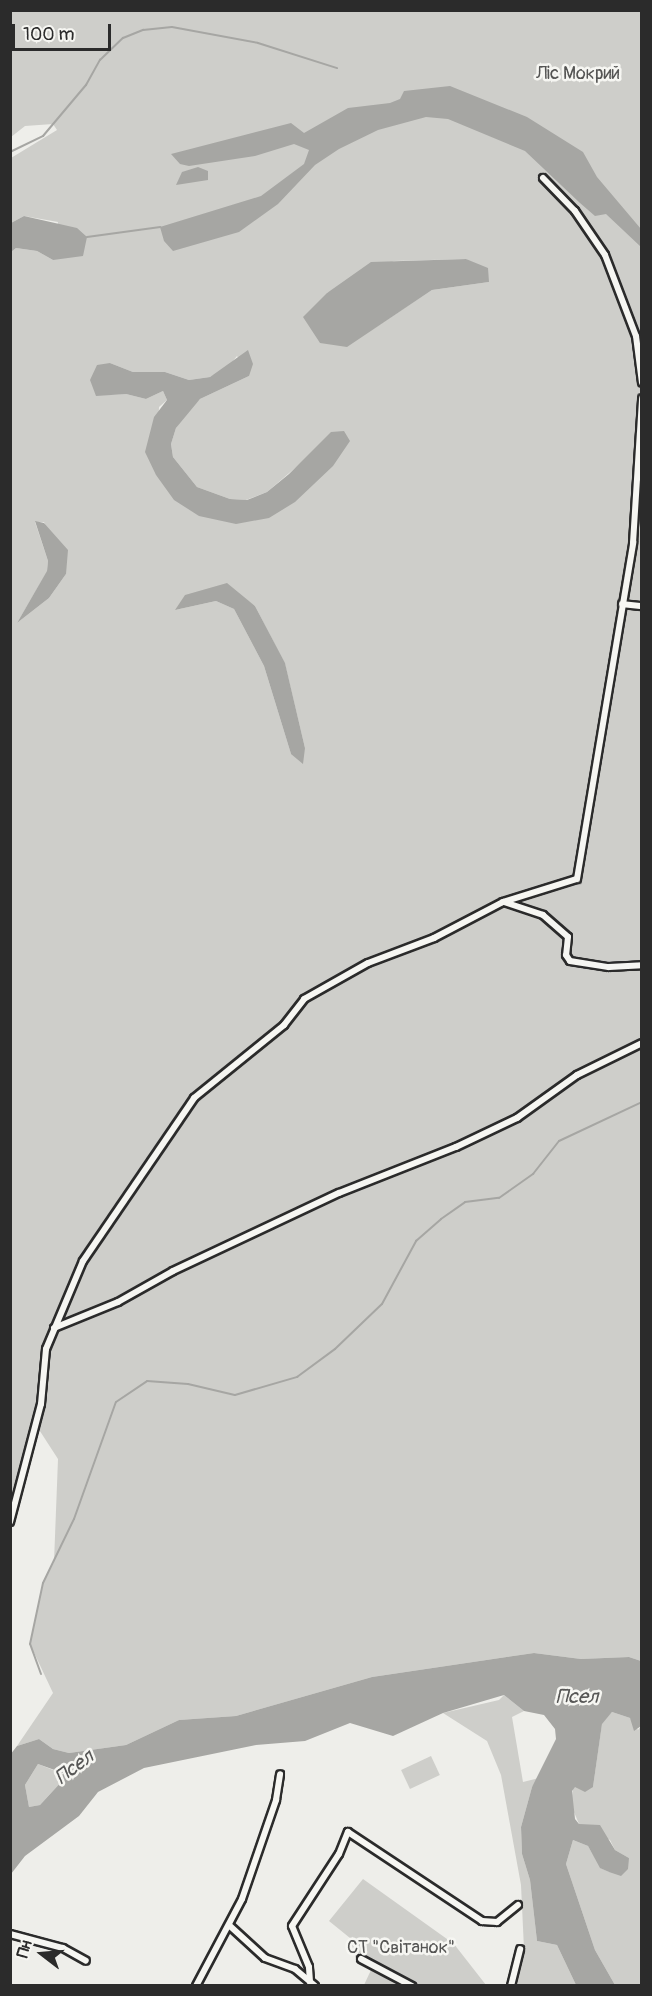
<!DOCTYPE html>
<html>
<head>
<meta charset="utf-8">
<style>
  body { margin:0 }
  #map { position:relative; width:652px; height:1996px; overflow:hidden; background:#eeeeea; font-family:Pangolin,sans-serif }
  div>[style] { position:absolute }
  .green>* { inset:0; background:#cececa; transform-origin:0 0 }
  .water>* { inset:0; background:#a6a6a3 }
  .stream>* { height:2px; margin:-1px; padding:0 1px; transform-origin:1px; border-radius:1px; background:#a6a6a3 }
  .roads { filter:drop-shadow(2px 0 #2b2b2b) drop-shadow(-2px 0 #2b2b2b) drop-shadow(0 2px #2b2b2b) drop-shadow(0 -2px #2b2b2b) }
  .minor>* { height:6px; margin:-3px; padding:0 3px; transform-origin:3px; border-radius:3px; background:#f6f6f2 }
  span { translate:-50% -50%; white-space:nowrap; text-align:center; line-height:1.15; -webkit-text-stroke:5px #f6f6f2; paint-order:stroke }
  .park-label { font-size:18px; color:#545453 }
  .water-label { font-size:20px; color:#565655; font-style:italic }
  .frame { position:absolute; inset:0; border:12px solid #2b2b2b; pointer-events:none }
  .north { position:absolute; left:12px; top:1924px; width:60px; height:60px; -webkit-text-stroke:4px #f6f6f2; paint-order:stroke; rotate:286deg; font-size:16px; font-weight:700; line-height:24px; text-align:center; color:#2b2b2b }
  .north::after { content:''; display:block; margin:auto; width:21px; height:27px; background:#2b2b2b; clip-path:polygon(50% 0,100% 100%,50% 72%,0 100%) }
  .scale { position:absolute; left:12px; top:24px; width:99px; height:27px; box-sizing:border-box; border:3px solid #2b2b2b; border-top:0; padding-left:8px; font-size:18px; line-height:21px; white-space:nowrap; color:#2b2b2b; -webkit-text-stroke:4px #f6f6f2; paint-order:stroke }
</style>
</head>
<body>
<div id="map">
  <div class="green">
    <i style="clip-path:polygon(evenodd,11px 11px,641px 11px,641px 1661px,629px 1657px,581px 1659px,534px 1653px,372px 1677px,236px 1716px,179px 1720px,126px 1745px,69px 1753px,53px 1749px,39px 1739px,17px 1746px,53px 1693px,30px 1644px,43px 1583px,54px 1562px,58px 1459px,36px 1425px,11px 1522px,11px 252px,16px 248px,37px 251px,53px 260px,58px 222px,24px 216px,11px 223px,11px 158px,57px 130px,53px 124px,25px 126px,11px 137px,11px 11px,466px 259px,489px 282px,432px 290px,373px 329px,327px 293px,394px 261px,466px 259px,11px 11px,237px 356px,249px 376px,200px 399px,186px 412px,176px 428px,171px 444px,173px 457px,197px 487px,230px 499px,246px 500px,267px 492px,316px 450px,269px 518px,156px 475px,159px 407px,167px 400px,163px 391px,146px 399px,126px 394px,96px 395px,110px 363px,133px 372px,165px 372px,189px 380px,210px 377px,227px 368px,237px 356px,11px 11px,35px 522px,44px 522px,66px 574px,49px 598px,17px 623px,47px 572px,48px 561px,35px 522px,11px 11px,231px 589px,255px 606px,285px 664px,305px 748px,291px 754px,264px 666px,234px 609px,216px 601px,175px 610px,231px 589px)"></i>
    <i style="clip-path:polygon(504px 1695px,524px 1711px,512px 1717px,523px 1782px,539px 1778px,532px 1787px,521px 1827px,522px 1854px,530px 1880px,537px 1941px,557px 1945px,576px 1985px,516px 1985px,524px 1949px,521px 1885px,501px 1775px,487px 1741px,443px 1713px,499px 1700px)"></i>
    <i style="clip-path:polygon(612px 1712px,630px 1718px,638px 1730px,641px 1726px,641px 1985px,615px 1985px,595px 1950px,566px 1864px,573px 1840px,588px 1846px,601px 1868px,609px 1872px,629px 1858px,615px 1850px,610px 1840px,579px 1824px,571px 1805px,573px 1787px,593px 1787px,602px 1723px)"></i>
    <i style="left:431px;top:1756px;width:21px;height:33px;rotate:65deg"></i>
    <i style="clip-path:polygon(38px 1764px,63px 1774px,63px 1780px,40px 1805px,29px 1807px,25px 1785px)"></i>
    <i style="clip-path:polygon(363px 1879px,454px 1944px,486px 1985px,364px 1985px,371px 1970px,356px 1959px,350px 1938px,329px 1921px)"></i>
  </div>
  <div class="water">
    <i style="clip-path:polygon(450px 86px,527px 117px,583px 152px,597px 177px,641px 229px,641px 247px,606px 214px,595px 216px,580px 203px,525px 151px,448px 119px,426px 117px,378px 130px,339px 149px,315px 165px,278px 204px,239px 232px,173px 251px,164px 241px,160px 227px,261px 196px,304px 164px,309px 150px,294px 144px,255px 156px,189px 166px,180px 164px,171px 154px,291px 123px,304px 133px,348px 108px,390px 103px,400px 99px,404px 91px)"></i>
    <i style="clip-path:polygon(198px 167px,208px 171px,208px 180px,176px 185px,182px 172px)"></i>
    <i style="clip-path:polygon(24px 216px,77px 228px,87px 237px,83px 256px,53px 260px,37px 251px,16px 248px,11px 252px,11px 223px)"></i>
    <i style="clip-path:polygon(466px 259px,488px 268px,489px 282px,432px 290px,347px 347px,320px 343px,303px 317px,327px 293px,371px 262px)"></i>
    <i style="clip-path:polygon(248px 350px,253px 364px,249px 376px,200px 399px,176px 428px,171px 444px,173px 457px,197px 487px,230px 499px,247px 500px,267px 492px,289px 474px,331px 432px,344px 431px,350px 441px,333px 466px,295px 502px,269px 518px,236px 524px,199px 516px,174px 500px,156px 475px,145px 452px,154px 417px,167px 400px,163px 391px,146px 399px,126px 394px,96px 396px,90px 380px,97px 365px,110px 363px,133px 372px,165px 372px,189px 380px,210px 377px)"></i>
    <i style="clip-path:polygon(35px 521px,44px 523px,68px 550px,66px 574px,49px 598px,17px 623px,47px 571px,48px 561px)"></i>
    <i style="clip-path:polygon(227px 583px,255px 606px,285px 663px,305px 748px,303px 764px,291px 754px,264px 666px,234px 609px,216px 601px,175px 610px,185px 595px)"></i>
    <i style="clip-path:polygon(evenodd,534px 1653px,581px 1659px,629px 1657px,641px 1661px,641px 1726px,634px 1731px,630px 1718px,612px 1712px,602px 1724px,593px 1787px,585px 1792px,575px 1787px,572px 1791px,575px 1819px,579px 1824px,600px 1825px,615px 1850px,629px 1858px,628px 1869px,621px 1876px,609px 1872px,600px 1868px,588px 1846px,573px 1840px,566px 1864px,595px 1950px,615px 1985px,576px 1985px,557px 1945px,537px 1941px,530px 1880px,522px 1854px,521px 1827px,532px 1787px,556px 1739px,555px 1729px,544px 1715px,524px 1711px,504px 1695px,443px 1713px,393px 1736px,350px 1723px,305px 1741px,256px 1745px,144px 1768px,98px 1792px,79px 1816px,25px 1856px,11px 1874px,10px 1755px,17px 1746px,39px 1739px,53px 1749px,69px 1753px,126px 1745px,179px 1720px,236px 1716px,372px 1677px,534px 1653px,38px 1764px,63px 1773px,63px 1780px,40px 1805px,29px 1807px,25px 1785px,38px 1764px)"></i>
  </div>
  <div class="stream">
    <i style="left:10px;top:152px;width:37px;rotate:-26deg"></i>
    <i style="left:43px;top:136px;width:67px;rotate:-49.9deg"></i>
    <i style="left:86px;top:85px;width:29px;rotate:-61deg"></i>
    <i style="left:100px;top:60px;width:32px;rotate:-44deg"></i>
    <i style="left:123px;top:38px;width:22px;rotate:-22deg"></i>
    <i style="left:143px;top:30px;width:29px;rotate:-6deg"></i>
    <i style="left:172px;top:27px;width:87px;rotate:10.5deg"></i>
    <i style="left:258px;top:43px;width:83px;rotate:17.6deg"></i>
    <i style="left:87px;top:237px;width:74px;rotate:-7.8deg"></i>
    <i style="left:41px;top:1674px;width:32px;rotate:-110deg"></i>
    <i style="left:30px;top:1644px;width:62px;rotate:-78deg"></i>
    <i style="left:43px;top:1583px;width:71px;rotate:-64.2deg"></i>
    <i style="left:74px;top:1519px;width:124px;rotate:-70.3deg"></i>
    <i style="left:116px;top:1402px;width:37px;rotate:-34deg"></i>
    <i style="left:147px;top:1381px;width:41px;rotate:4.2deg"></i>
    <i style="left:188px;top:1384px;width:48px;rotate:13.2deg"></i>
    <i style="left:235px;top:1395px;width:65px;rotate:-16.2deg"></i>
    <i style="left:297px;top:1377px;width:47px;rotate:-36.4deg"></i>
    <i style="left:335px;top:1349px;width:65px;rotate:-43.8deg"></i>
    <i style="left:382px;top:1304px;width:72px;rotate:-61.6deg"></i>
    <i style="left:416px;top:1241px;width:33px;rotate:-41deg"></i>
    <i style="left:441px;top:1219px;width:29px;rotate:-35deg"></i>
    <i style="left:465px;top:1202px;width:34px;rotate:-7deg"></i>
    <i style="left:499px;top:1198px;width:42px;rotate:-35.2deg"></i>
    <i style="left:533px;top:1174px;width:42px;rotate:-51.8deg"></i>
    <i style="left:559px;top:1141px;width:92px;rotate:-25.2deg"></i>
  </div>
  <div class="roads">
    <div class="minor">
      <i style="left:543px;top:178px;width:46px;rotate:45.9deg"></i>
      <i style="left:575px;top:211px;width:53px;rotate:55.7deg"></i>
      <i style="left:605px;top:255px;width:87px;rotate:69.1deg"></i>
      <i style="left:636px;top:336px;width:47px;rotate:82.7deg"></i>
      <i style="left:622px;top:604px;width:20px;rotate:6deg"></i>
      <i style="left:504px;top:902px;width:41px;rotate:18.4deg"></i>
      <i style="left:543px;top:915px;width:33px;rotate:41deg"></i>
      <i style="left:568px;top:937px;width:18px;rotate:96deg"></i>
      <i style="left:566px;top:955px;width:7px;rotate:56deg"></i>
      <i style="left:570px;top:961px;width:39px;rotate:9deg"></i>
      <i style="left:609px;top:967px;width:33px;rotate:-3deg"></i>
      <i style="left:54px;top:1328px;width:69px;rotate:-22.1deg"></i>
      <i style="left:118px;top:1302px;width:63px;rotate:-29.4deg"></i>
      <i style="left:173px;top:1271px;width:183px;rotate:-25.2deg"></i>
      <i style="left:339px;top:1193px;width:126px;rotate:-21.5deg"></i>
      <i style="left:456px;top:1147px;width:68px;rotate:-25.4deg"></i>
      <i style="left:517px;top:1118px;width:74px;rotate:-35.6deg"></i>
      <i style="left:577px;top:1075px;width:72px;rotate:-26.2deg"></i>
      <i style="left:10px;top:1522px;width:122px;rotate:-75.3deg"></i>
      <i style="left:41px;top:1404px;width:55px;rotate:-84.8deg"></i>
      <i style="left:46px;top:1349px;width:95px;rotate:-67.2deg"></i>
      <i style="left:83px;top:1261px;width:197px;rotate:-55.7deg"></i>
      <i style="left:194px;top:1098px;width:116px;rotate:-39deg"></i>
      <i style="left:284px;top:1025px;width:33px;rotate:-52deg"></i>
      <i style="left:304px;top:999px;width:73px;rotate:-29.4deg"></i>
      <i style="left:368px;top:963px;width:71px;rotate:-20.7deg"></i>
      <i style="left:434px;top:938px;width:78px;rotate:-27.6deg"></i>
      <i style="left:503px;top:902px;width:77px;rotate:-17.3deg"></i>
      <i style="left:577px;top:879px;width:341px;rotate:-80.5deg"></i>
      <i style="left:633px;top:543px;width:145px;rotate:-86.4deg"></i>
      <i style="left:230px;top:1926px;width:47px;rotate:42.4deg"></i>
      <i style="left:265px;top:1958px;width:32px;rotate:20deg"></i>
      <i style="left:295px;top:1969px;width:26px;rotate:40deg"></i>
      <i style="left:10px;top:1934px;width:55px;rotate:14.8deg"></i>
      <i style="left:63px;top:1948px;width:26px;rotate:29deg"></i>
      <i style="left:361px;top:1959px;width:58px;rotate:27.9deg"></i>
      <i style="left:310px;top:1982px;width:15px;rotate:-94deg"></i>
      <i style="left:309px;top:1967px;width:44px;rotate:-112.5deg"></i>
      <i style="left:292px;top:1926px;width:86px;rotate:-56.9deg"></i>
      <i style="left:339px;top:1854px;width:24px;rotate:-68deg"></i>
      <i style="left:348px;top:1832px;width:161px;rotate:33.6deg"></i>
      <i style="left:482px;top:1921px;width:15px;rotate:4deg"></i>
      <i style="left:497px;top:1922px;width:27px;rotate:-39deg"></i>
      <i style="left:196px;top:1986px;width:98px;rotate:-62.1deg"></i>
      <i style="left:242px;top:1899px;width:105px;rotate:-71deg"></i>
      <i style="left:276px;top:1800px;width:26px;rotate:-81deg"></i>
      <i style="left:511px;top:1986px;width:38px;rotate:-76deg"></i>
    </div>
  </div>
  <div class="park-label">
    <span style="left:578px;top:74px">Ліс Мокрий</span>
    <span style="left:401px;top:1948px">СТ "Світанок"</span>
  </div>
  <div class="water-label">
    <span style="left:577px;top:1696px">Псел</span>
    <span style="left:74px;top:1767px;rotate:-37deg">Псел</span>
  </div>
  <div class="frame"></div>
  <div class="north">Пн</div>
  <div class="scale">100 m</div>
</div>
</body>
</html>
